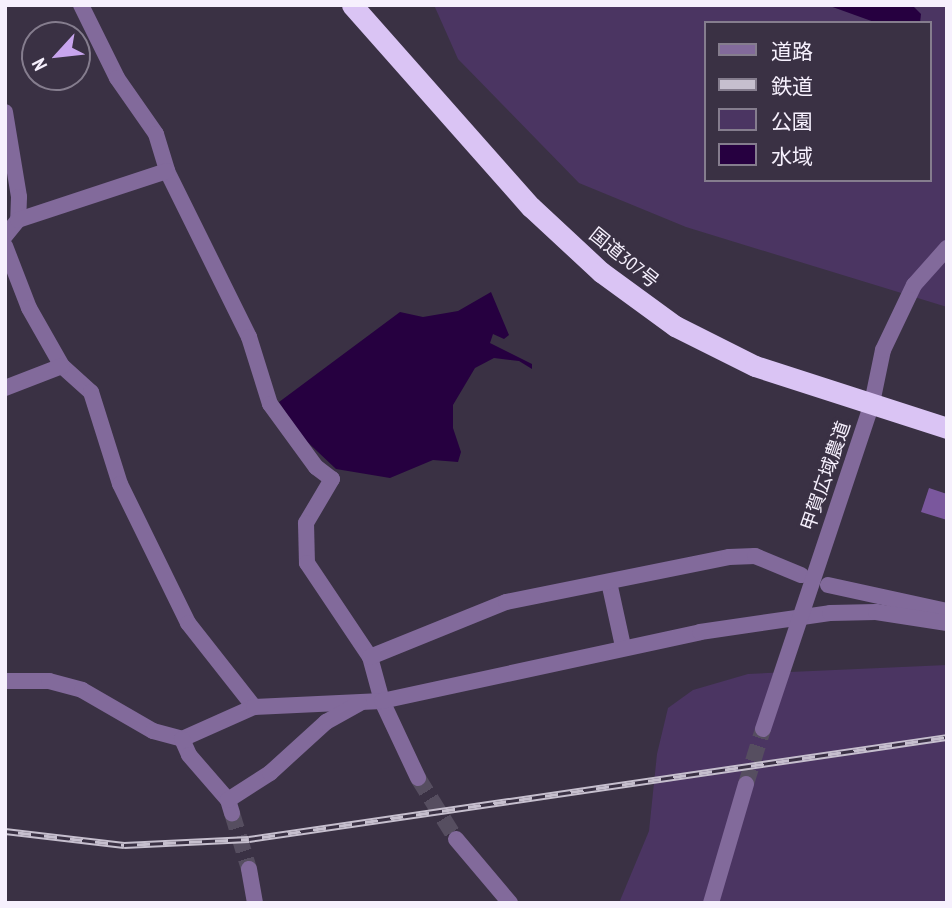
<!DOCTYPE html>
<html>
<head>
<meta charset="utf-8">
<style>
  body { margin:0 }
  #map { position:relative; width:952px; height:908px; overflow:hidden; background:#3a3144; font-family:"PT Sans Narrow","Noto Sans JP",sans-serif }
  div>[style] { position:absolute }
  .green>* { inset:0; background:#4b3562 }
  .water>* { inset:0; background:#260040 }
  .building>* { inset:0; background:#7a579d }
  .minor-tunnel>* { height:16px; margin-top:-8px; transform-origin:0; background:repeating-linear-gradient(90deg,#564e60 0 16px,transparent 0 24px) }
  .minor>* { height:16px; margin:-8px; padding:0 8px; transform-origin:8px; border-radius:8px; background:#826a9b }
  .highway>* { height:21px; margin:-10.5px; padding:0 10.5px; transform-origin:10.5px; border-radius:10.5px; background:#dac4f4 }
  .rail>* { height:7px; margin-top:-3.5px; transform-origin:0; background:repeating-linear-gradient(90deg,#3a3144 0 13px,#c6bfce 0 26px); box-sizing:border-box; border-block:2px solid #c6bfce }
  span { translate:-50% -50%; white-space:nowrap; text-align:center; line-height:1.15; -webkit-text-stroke:6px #3a3144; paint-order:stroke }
  .street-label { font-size:19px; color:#f6f0fd }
  .frame { position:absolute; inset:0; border:7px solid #f6f0fd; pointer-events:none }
  .legend { position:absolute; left:704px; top:21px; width:228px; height:161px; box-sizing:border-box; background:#3a3144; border:2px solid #857d8e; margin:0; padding:9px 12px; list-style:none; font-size:21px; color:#f6f0fd }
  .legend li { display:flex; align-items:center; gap:14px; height:35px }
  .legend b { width:35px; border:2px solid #857d8e }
  .north { position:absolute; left:21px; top:21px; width:70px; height:70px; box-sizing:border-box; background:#3a3144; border:2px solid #857d8e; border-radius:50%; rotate:243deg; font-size:19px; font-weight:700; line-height:28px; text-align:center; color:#f6f0fd }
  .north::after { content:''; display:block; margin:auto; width:24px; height:32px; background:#c8a5ee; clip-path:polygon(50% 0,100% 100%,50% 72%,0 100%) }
</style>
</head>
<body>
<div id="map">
  <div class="green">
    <i style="clip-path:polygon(evenodd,434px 5px,947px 5px,947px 307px,686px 227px,579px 183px,458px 59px,434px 5px,705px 23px,929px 23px,929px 180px,705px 180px,705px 23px)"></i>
    <i style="clip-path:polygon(947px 665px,947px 903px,619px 903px,649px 831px,657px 754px,668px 708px,693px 690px,748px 674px)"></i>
  </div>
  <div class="water">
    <i style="clip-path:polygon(827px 5px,912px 5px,921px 14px,920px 23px,877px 23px)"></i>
    <i style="clip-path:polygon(491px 292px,509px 335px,504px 339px,493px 334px,490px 343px,532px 364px,532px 369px,519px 361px,494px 358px,475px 368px,453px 405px,453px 428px,461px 452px,458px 462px,433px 460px,390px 478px,336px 469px,300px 435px,279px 402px,400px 312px,423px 317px,458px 311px)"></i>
  </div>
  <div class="building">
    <i style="clip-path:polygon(929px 488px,947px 494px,947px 520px,921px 512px)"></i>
  </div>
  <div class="minor-tunnel">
    <i style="left:418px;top:778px;width:72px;rotate:58.1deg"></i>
    <i style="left:746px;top:784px;width:58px;rotate:-72.8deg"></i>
    <i style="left:232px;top:813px;width:59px;rotate:73.1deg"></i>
  </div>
  <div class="minor">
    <i style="left:81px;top:5px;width:81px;rotate:63.7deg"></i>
    <i style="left:117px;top:78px;width:68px;rotate:55.1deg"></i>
    <i style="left:156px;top:134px;width:39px;rotate:73deg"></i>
    <i style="left:167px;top:171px;width:185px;rotate:63.7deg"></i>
    <i style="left:249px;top:337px;width:70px;rotate:72.6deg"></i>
    <i style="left:270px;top:404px;width:78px;rotate:53.9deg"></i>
    <i style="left:316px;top:467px;width:20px;rotate:37deg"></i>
    <i style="left:332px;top:479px;width:51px;rotate:120.6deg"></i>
    <i style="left:306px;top:523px;width:40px;rotate:88.6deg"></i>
    <i style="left:307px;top:563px;width:113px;rotate:56.2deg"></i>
    <i style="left:370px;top:657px;width:46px;rotate:74.7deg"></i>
    <i style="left:382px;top:701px;width:85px;rotate:64.9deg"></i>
    <i style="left:5px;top:112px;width:86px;rotate:80.6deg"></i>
    <i style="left:19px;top:197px;width:23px;rotate:92deg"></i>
    <i style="left:18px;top:220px;width:21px;rotate:129deg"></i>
    <i style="left:18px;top:220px;width:157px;rotate:-18.2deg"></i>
    <i style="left:5px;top:246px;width:66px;rotate:68.8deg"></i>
    <i style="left:29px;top:308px;width:67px;rotate:60.4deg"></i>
    <i style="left:62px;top:366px;width:39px;rotate:42deg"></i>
    <i style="left:91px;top:392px;width:96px;rotate:72.5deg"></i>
    <i style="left:120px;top:484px;width:155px;rotate:63.9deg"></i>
    <i style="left:188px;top:623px;width:107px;rotate:51.8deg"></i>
    <i style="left:5px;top:388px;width:61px;rotate:-21.1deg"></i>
    <i style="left:609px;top:582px;width:66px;rotate:77.7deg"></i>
    <i style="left:828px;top:585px;width:122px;rotate:12.3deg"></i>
    <i style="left:370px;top:657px;width:147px;rotate:-22deg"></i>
    <i style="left:506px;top:602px;width:227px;rotate:-11.4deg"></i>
    <i style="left:729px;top:557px;width:26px;rotate:-2deg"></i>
    <i style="left:755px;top:556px;width:50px;rotate:22.4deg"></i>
    <i style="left:5px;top:681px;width:44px"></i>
    <i style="left:49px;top:681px;width:34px;rotate:15deg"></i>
    <i style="left:82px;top:690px;width:82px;rotate:30deg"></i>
    <i style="left:153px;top:731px;width:30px;rotate:15deg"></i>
    <i style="left:182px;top:739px;width:79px;rotate:-24deg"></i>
    <i style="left:254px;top:707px;width:128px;rotate:-2.7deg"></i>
    <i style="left:382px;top:701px;width:325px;rotate:-12.2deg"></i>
    <i style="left:700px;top:632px;width:131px;rotate:-8.3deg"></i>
    <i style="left:830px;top:613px;width:46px;rotate:-1.2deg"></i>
    <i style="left:876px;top:612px;width:72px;rotate:8.8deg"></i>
    <i style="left:763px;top:729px;width:344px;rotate:-71.5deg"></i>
    <i style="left:872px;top:403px;width:54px;rotate:-78.3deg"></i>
    <i style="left:883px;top:350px;width:72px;rotate:-64.5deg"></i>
    <i style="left:914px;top:285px;width:50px;rotate:-48.3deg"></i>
    <i style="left:182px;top:739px;width:17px;rotate:66deg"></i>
    <i style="left:189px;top:755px;width:60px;rotate:49.1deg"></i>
    <i style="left:228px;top:800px;width:14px;rotate:73deg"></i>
    <i style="left:228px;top:800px;width:50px;rotate:-32.7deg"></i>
    <i style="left:270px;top:773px;width:76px;rotate:-42.3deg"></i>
    <i style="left:326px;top:722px;width:38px;rotate:-29deg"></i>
    <i style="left:456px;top:839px;width:84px;rotate:49.8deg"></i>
    <i style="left:249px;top:869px;width:35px;rotate:80deg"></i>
    <i style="left:711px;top:903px;width:124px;rotate:-73.6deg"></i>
  </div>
  <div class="highway">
    <i style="left:352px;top:5px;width:270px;rotate:48.5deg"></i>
    <i style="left:531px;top:207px;width:96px;rotate:42.9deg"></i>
    <i style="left:601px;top:272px;width:92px;rotate:36.1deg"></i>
    <i style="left:675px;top:326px;width:89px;rotate:26.6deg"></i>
    <i style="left:755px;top:366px;width:202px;rotate:17.9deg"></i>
  </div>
  <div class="rail">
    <i style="left:5px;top:831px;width:120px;rotate:6.7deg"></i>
    <i style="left:124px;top:845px;width:125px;rotate:-2.7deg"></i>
    <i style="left:249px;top:839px;width:705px;rotate:-8.31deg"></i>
  </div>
  <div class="street-label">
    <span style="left:624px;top:258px;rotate:39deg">国道307号</span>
    <span style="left:826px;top:476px;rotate:-71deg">甲賀広域農道</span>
  </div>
  <div class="frame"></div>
  <ul class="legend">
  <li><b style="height:9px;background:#826a9b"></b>道路</li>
  <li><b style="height:9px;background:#c6bfce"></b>鉄道</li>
  <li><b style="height:19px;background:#4b3562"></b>公園</li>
  <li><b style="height:19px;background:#260040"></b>水域</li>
  </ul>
  <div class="north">N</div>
</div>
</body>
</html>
